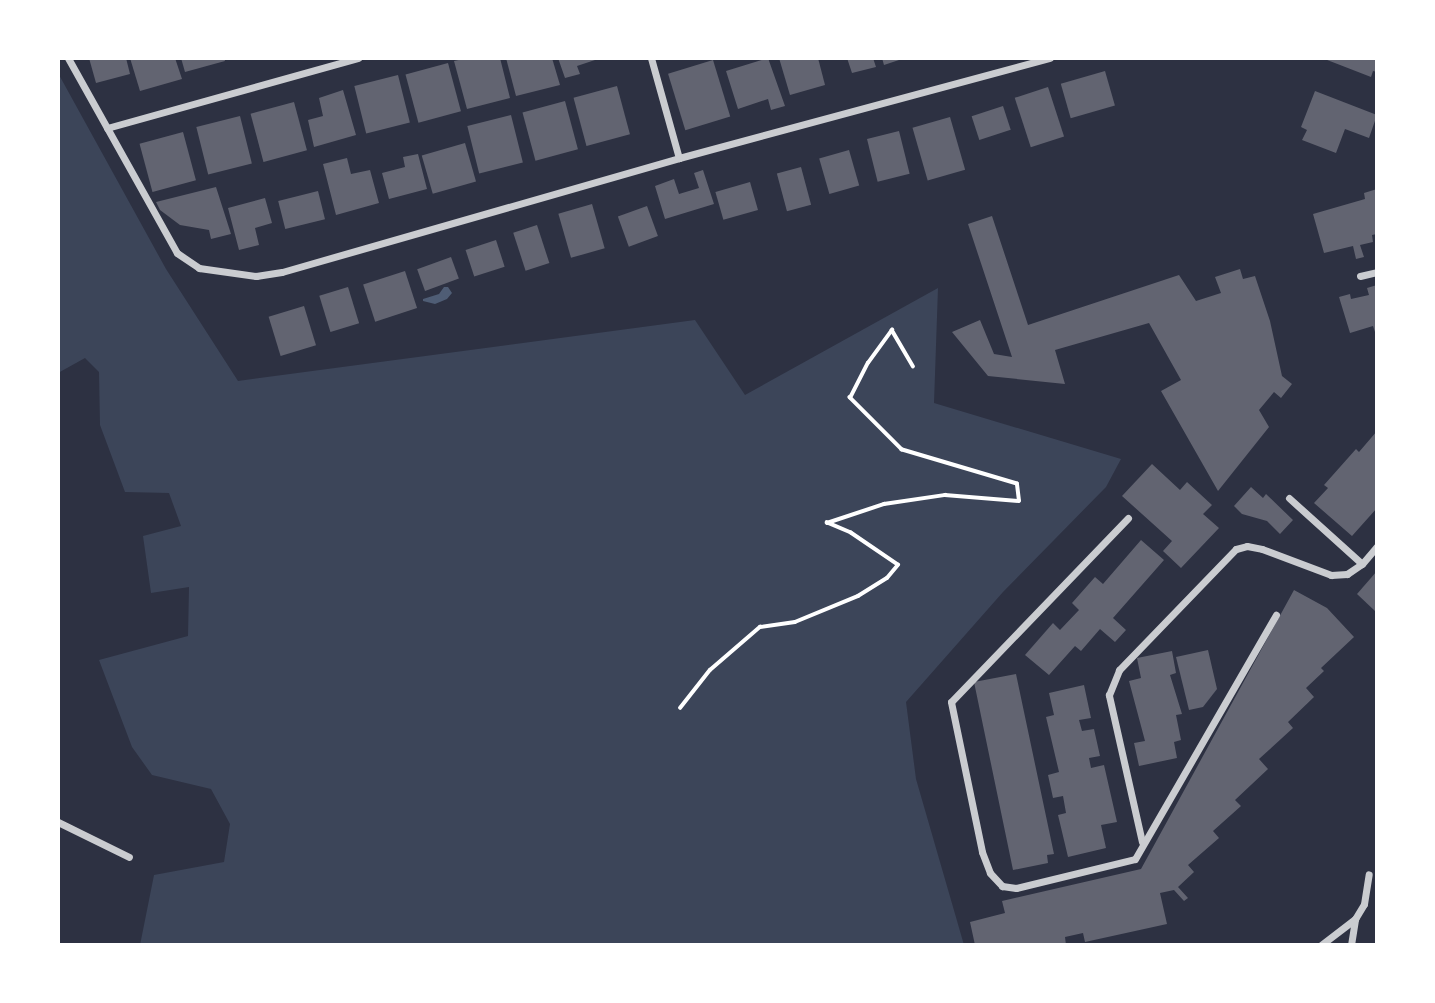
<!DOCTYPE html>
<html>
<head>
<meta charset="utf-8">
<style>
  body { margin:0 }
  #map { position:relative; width:1435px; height:1003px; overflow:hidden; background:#2d3142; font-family:"Times New Roman",serif }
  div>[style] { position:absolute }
  .green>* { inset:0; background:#3c4559 }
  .water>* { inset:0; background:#4f5d75 }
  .building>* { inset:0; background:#626471; transform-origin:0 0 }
  .path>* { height:3.5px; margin:-1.75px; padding:0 1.75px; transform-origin:1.75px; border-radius:1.75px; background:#fff }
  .minor>* { height:7px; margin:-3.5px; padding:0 3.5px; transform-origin:3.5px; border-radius:3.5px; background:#caccd0 }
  span { translate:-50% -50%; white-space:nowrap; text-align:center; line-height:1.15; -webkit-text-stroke:6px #fff; paint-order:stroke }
  .frame { position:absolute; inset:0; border:60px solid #fff; pointer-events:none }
</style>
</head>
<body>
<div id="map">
  <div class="green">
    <i style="clip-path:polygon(58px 73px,166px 269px,238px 381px,695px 320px,745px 395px,938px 288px,934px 403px,1121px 459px,1106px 487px,1003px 592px,906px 702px,916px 779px,964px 945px,140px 945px,154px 875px,224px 862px,230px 824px,211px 789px,152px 775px,132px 747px,99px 660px,188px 636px,189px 587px,151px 593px,143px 536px,181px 526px,169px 493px,125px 492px,100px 425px,99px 372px,85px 358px,58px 373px)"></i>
  </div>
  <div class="water">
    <i style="clip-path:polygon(444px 287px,448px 287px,452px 293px,447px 299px,435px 304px,423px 301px,423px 299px,439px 294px)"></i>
  </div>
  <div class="building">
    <i style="clip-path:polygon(89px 58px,126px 58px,130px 74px,96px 83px)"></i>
    <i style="clip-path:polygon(130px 58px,175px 58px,182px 79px,140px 91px)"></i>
    <i style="clip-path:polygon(181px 58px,224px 58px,225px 61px,185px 72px)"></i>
    <i style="clip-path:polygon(468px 58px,500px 58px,510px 98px,467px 109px,454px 61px)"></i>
    <i style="clip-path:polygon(506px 58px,552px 58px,560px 85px,516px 96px)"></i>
    <i style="clip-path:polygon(558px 58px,601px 58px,577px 66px,580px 74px,565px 78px)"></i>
    <i style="clip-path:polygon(768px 58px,785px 106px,771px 110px,768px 99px,738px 109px,726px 71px)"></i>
    <i style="clip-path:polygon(779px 58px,818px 58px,825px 85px,790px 95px)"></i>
    <i style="clip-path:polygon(847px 58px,873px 58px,876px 67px,852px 73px)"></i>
    <i style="clip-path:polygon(882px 58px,905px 58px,884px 65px)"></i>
    <i style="clip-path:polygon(1322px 58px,1377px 58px,1377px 72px,1373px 71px,1371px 77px)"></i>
    <i style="left:713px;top:60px;width:59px;height:47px;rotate:73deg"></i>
    <i style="left:448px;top:63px;width:50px;height:44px;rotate:75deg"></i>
    <i style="left:1105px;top:71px;width:36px;height:46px;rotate:74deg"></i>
    <i style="left:398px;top:75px;width:49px;height:45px;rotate:76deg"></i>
    <i style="left:617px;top:86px;width:50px;height:45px;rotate:75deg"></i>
    <i style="left:1048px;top:87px;width:52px;height:35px;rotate:72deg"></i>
    <i style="clip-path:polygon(343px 90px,356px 135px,314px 147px,308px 120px,323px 116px,319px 98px)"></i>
    <i style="clip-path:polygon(1315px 91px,1377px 115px,1369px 138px,1345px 129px,1336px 153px,1302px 140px,1307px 130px,1301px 127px)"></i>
    <i style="left:565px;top:101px;width:50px;height:44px;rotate:75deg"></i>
    <i style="left:294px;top:102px;width:50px;height:45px;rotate:75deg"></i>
    <i style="left:1003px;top:106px;width:25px;height:33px;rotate:72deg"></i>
    <i style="left:511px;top:115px;width:49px;height:45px;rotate:76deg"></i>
    <i style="left:240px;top:116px;width:49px;height:45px;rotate:76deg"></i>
    <i style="left:950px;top:117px;width:55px;height:39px;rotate:74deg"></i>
    <i style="left:899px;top:131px;width:44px;height:33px;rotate:76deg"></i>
    <i style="left:183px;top:132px;width:50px;height:45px;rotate:75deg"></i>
    <i style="left:465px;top:143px;width:40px;height:45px;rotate:74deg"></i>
    <i style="left:849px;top:150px;width:37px;height:31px;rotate:74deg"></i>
    <i style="clip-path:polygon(418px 154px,427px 189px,389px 199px,382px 173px,405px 167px,403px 157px)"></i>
    <i style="clip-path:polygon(347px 158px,351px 174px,370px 170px,379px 203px,336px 215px,323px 164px)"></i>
    <i style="left:801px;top:167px;width:39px;height:25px;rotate:75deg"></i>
    <i style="clip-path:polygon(703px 170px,714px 204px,665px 219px,655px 186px,674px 179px,679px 194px,699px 188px,694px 173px)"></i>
    <i style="left:750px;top:182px;width:29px;height:36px;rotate:74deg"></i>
    <i style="clip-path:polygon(216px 187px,231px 234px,211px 239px,209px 230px,180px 225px,160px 210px,156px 202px)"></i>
    <i style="clip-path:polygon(1377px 189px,1377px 234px,1372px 235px,1373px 242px,1360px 245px,1364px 257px,1356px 259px,1353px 246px,1324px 253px,1313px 214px,1365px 199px,1364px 193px)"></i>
    <i style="left:318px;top:191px;width:29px;height:41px;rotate:76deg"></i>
    <i style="clip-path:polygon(265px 198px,272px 223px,255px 228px,259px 245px,239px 250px,228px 208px)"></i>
    <i style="left:592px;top:204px;width:46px;height:35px;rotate:74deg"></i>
    <i style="left:647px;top:206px;width:32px;height:31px;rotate:70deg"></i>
    <i style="clip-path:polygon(992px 216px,1028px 325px,1179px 275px,1196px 301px,1221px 293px,1215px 277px,1240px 269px,1243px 279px,1255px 276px,1270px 321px,1282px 376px,1292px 384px,1281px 398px,1274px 392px,1259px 410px,1269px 427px,1218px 491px,1161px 391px,1181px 380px,1149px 323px,1055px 350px,1065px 384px,988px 376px,952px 332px,980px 320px,994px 354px,1012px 357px,968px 224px)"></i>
    <i style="left:537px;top:225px;width:40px;height:25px;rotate:72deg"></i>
    <i style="left:496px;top:240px;width:28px;height:32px;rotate:72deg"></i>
    <i style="left:451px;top:257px;width:23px;height:36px;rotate:70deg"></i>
    <i style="left:405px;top:271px;width:39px;height:44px;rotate:72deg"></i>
    <i style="clip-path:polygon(1377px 285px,1377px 338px,1373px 326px,1350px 333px,1339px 297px,1350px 294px,1351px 299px,1369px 295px,1367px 288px)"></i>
    <i style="left:348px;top:287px;width:38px;height:30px;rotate:73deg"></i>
    <i style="left:304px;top:306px;width:41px;height:37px;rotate:73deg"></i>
    <i style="clip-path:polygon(1377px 431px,1377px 508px,1352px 536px,1314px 503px,1328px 488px,1324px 485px,1356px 449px,1359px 452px)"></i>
    <i style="clip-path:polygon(1152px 464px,1180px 490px,1187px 482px,1212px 505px,1203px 514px,1219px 528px,1181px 568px,1163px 551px,1172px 541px,1122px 496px)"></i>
    <i style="clip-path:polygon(1251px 487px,1263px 498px,1266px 494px,1293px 520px,1280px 534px,1267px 521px,1242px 514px,1234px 506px)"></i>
    <i style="clip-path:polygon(1141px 540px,1164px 560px,1113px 618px,1126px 630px,1115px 642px,1100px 629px,1081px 651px,1075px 646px,1049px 675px,1025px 655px,1053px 623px,1060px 630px,1079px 610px,1072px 603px,1095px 577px,1103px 584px)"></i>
    <i style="clip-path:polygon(1377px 571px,1377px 608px,1375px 611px,1357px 594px)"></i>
    <i style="clip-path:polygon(1294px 590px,1327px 608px,1354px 637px,1321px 668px,1324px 671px,1306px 688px,1314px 697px,1288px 722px,1293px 728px,1259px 759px,1268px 769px,1235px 800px,1241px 806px,1213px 831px,1219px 838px,1188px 865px,1194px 872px,1178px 887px,1188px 898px,1184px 901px,1174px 890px,1160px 893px,1167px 924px,1085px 942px,1083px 933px,1065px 937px,1066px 945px,975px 945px,970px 922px,1005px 913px,1002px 901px,1141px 869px)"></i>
    <i style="clip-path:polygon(1208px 650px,1217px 689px,1203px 707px,1189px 710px,1176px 657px)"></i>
    <i style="clip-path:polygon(1172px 651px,1176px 673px,1170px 675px,1182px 714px,1176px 715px,1181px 740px,1174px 742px,1177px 758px,1139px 766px,1134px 743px,1145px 741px,1129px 681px,1141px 678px,1137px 658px)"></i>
    <i style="clip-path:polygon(1016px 674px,1054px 854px,1047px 855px,1048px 863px,1013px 870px,974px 682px)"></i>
    <i style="clip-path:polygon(1084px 685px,1091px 718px,1079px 720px,1082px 731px,1094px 729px,1100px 756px,1089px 758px,1091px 768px,1104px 765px,1117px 822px,1101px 825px,1106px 848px,1068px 857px,1058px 815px,1066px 813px,1063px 796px,1053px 798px,1048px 775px,1059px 772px,1046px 717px,1054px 715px,1049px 693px)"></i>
  </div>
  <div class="path">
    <i style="left:680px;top:708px;width:48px;rotate:-51.7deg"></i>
    <i style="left:710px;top:670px;width:66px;rotate:-40.7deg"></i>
    <i style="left:760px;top:627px;width:35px;rotate:-8deg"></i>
    <i style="left:795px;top:622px;width:68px;rotate:-22.4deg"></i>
    <i style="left:858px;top:596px;width:34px;rotate:-32deg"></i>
    <i style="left:887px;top:578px;width:17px;rotate:-50deg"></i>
    <i style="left:898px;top:565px;width:57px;rotate:-145.8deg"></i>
    <i style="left:851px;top:533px;width:26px;rotate:-157deg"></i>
    <i style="left:827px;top:523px;width:60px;rotate:-18.4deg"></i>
    <i style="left:884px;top:504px;width:62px;rotate:-8.4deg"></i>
    <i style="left:945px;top:495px;width:74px;rotate:4.6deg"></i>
    <i style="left:1019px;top:501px;width:17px;rotate:-97deg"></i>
    <i style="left:1017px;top:484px;width:120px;rotate:-163.5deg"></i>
    <i style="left:902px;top:450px;width:74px;rotate:-135deg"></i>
    <i style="left:850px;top:398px;width:39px;rotate:-63deg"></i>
    <i style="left:868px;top:363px;width:41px;rotate:-54deg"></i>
    <i style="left:892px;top:330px;width:42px;rotate:59.7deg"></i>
  </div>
  <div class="minor">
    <i style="left:68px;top:58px;width:223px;rotate:60.8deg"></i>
    <i style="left:177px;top:253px;width:27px;rotate:34deg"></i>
    <i style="left:199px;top:268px;width:58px;rotate:8deg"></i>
    <i style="left:256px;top:276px;width:26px;rotate:-9deg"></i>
    <i style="left:282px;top:272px;width:413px;rotate:-16deg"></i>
    <i style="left:679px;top:158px;width:384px;rotate:-15.1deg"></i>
    <i style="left:651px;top:58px;width:104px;rotate:74.4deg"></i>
    <i style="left:107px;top:128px;width:261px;rotate:-15.6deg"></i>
    <i style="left:1360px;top:276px;width:17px;rotate:-13deg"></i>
    <i style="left:1289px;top:498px;width:98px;rotate:42.1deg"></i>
    <i style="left:1128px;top:518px;width:255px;rotate:133.9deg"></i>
    <i style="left:951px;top:702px;width:153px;rotate:78.3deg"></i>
    <i style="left:982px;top:852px;width:22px;rotate:69deg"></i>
    <i style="left:990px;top:873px;width:18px;rotate:47deg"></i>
    <i style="left:1002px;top:886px;width:14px;rotate:8deg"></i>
    <i style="left:1016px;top:888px;width:122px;rotate:-13.7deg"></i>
    <i style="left:1135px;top:859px;width:282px;rotate:-60deg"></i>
    <i style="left:58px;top:822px;width:79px;rotate:26.2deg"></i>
    <i style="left:1142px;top:842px;width:151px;rotate:-102.7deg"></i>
    <i style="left:1109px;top:695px;width:27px;rotate:-68deg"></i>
    <i style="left:1119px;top:670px;width:168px;rotate:-46deg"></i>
    <i style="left:1236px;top:549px;width:11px;rotate:-15deg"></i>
    <i style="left:1247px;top:546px;width:15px;rotate:11deg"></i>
    <i style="left:1262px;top:549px;width:74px;rotate:20.6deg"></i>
    <i style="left:1331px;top:575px;width:16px;rotate:-4deg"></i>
    <i style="left:1347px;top:574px;width:18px;rotate:-34deg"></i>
    <i style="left:1362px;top:564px;width:23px;rotate:-50deg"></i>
    <i style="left:1321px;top:945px;width:43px;rotate:-37.4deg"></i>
    <i style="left:1351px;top:945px;width:26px;rotate:-81deg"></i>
    <i style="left:1355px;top:919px;width:17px;rotate:-59deg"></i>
    <i style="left:1364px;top:904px;width:30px;rotate:-81deg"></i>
  </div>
  <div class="frame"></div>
</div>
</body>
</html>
